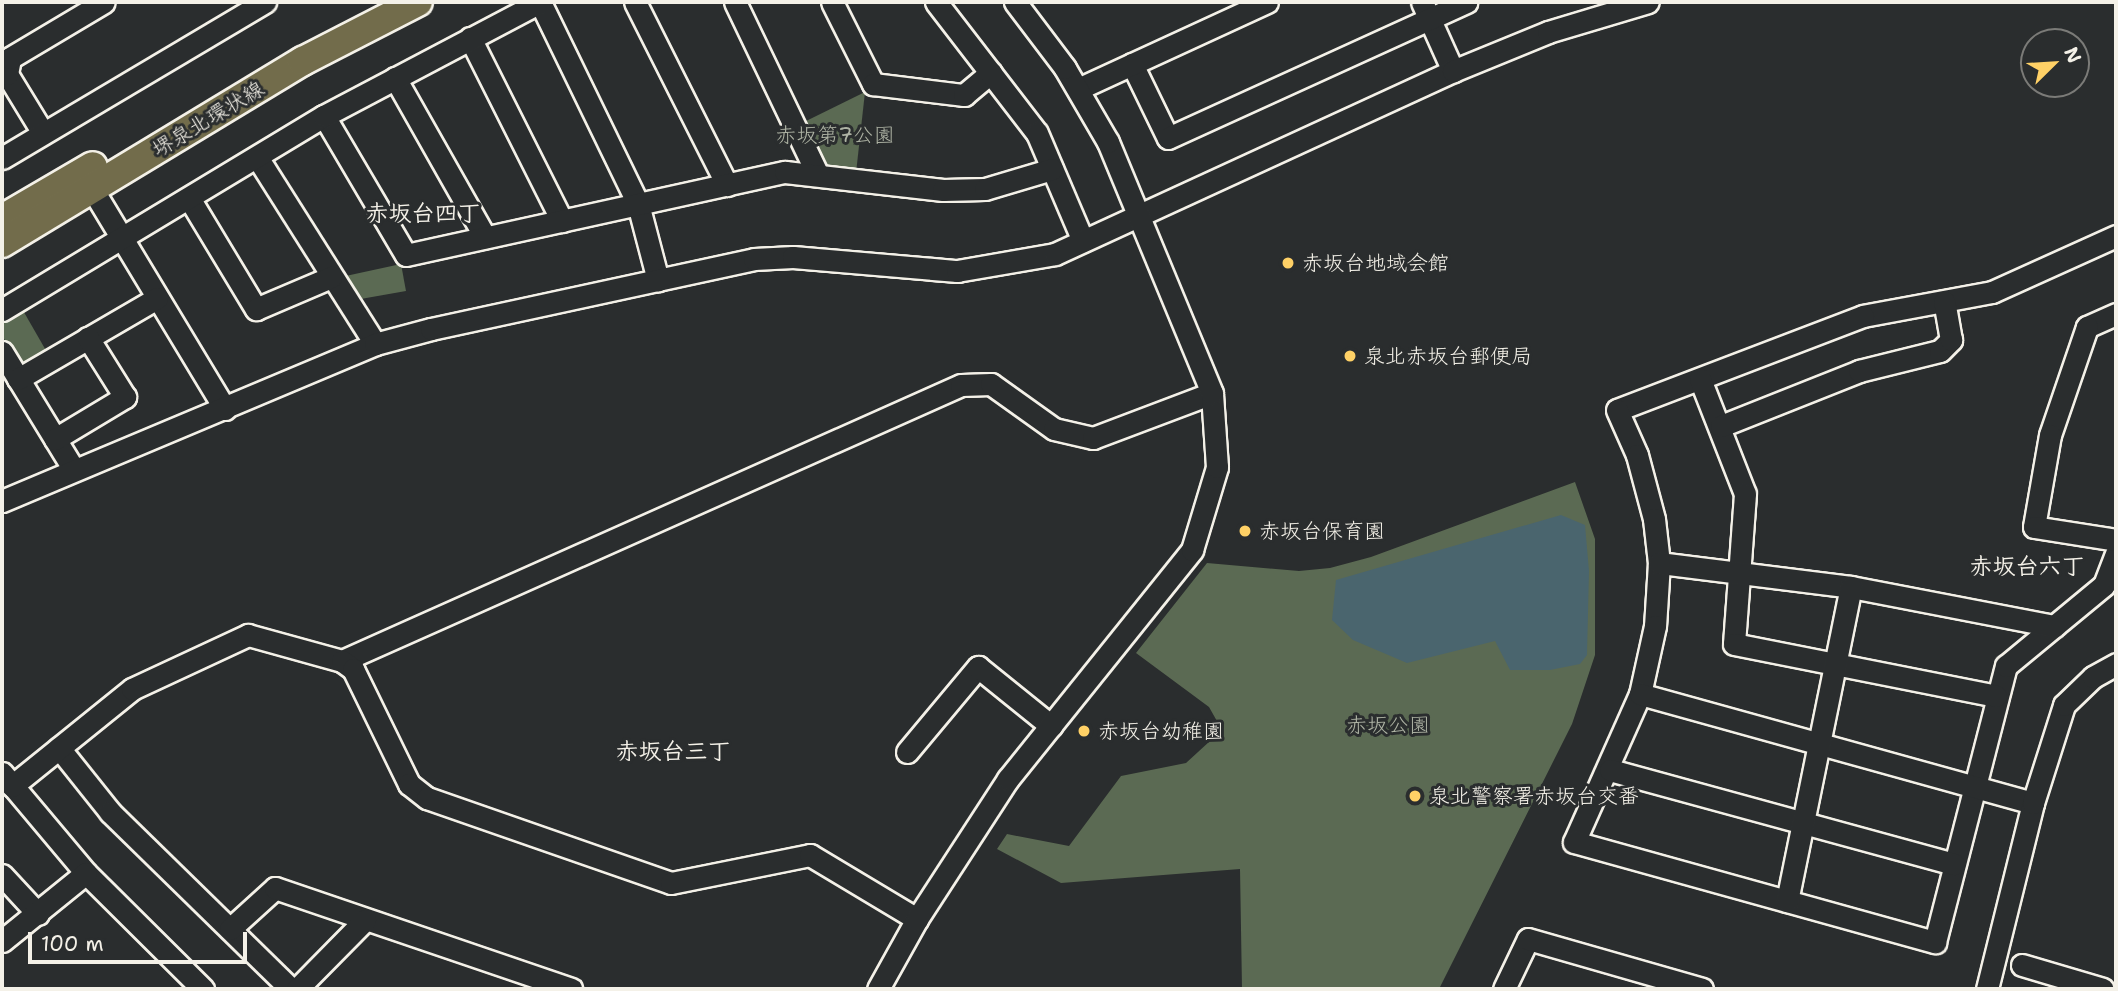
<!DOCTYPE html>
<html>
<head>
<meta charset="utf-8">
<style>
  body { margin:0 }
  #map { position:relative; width:2118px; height:991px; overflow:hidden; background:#2a2d2e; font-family:"Shantell Sans","Klee One",sans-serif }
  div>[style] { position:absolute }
  .green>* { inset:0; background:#5b6a53 }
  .water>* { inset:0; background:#4a656e }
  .roads { filter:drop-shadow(2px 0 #f4f1e8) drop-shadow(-2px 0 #f4f1e8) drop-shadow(0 2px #f4f1e8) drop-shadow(0 -2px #f4f1e8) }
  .minor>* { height:21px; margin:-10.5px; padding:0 10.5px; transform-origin:10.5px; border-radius:10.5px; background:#2a2d2e }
  .major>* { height:28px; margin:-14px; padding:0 14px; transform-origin:14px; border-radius:14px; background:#726c4b }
  .dots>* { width:19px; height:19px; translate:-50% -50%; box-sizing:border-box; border:4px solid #2a2d2e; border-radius:50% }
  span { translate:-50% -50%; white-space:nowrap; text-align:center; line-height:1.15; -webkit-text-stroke:6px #2a2d2e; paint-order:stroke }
  .street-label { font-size:21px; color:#f4f1e8 }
  .park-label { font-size:21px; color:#afb4a5 }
  .poi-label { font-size:21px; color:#f4f1e8 }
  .left { translate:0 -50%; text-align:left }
  .neighbourhood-label { font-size:23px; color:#f4f1e8; font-weight:700 }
  .frame { position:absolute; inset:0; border:4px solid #f4f1e8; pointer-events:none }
  .north { position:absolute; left:2020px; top:28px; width:70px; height:70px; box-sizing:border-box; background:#2a2d2e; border:2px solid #7b7b78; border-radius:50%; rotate:66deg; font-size:19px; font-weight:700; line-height:28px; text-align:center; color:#f4f1e8 }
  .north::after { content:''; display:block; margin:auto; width:24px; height:32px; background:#ffd166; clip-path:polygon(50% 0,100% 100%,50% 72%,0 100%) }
  .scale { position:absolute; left:28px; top:932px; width:219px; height:32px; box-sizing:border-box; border:4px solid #f4f1e8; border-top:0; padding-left:9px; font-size:21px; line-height:24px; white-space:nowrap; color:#f4f1e8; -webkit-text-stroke:5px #2a2d2e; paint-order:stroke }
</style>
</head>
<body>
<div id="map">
  <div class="green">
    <i style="clip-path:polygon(865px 92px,856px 173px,826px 168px,802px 123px)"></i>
    <i style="clip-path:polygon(401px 264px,406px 291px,355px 300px,341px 277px)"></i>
    <i style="clip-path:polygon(21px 307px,48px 354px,23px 365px,2px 336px,2px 318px)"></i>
    <i style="clip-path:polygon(1575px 482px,1595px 539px,1595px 655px,1572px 724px,1439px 989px,1242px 989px,1240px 869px,1061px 883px,997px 849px,1007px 834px,1069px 846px,1121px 776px,1186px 763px,1222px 730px,1209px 707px,1136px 653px,1207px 563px,1299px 571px,1330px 568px,1371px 557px)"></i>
  </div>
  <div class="water">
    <i style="clip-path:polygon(1561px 515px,1585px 525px,1589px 571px,1587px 655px,1580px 664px,1550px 670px,1510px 670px,1495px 641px,1407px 663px,1353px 640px,1332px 620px,1336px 580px)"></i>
  </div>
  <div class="roads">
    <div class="minor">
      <i style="left:540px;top:2px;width:225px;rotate:64.1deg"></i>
      <i style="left:638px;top:204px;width:79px;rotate:75.3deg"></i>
      <i style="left:635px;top:2px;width:205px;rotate:63.3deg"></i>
      <i style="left:735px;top:2px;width:190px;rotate:64.4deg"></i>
      <i style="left:832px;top:2px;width:92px;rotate:63.4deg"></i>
      <i style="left:873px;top:84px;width:92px;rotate:6.9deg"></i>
      <i style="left:964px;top:95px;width:35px;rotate:-40deg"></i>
      <i style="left:936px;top:2px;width:165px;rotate:52.4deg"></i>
      <i style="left:1037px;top:133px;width:117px;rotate:66.9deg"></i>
      <i style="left:1422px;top:2px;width:76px;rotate:65.8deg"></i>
      <i style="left:470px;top:38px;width:205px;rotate:63.3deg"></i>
      <i style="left:1132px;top:64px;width:82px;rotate:64.1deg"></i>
      <i style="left:1168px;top:138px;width:328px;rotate:-24.5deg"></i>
      <i style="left:395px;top:78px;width:183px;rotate:60.5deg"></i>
      <i style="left:1078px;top:89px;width:208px;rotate:-24.7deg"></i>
      <i style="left:324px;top:116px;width:161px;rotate:59.5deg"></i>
      <i style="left:406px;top:255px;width:388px;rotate:-12.4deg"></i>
      <i style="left:785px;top:172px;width:159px;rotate:6.5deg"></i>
      <i style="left:943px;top:190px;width:42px;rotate:-1.4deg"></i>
      <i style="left:985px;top:189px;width:70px;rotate:-16.6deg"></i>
      <i style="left:43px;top:133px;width:69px;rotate:-121.4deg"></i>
      <i style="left:7px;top:74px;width:16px;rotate:-79deg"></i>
      <i style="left:10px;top:58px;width:109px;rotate:-30.8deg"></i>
      <i style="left:257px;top:157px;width:221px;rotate:57.7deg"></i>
      <i style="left:2px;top:158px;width:306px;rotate:-30.7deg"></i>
      <i style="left:85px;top:177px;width:271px;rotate:58.9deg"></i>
      <i style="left:189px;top:198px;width:130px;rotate:58.9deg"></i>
      <i style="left:256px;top:309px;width:82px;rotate:-23.1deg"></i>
      <i style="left:2116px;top:236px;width:136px;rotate:155.7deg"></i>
      <i style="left:1992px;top:292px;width:131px;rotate:169.5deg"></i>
      <i style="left:1863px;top:316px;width:263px;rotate:159.1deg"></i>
      <i style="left:1617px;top:410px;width:49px;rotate:66deg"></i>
      <i style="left:1637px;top:455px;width:66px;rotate:75.1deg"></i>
      <i style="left:1654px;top:519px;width:44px;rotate:83.5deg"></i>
      <i style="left:1659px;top:563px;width:63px;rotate:93.6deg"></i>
      <i style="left:1655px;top:626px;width:70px;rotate:102.4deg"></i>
      <i style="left:1640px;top:694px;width:162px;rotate:114deg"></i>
      <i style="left:1574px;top:842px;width:375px;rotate:15.5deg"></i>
      <i style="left:1935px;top:942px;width:285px;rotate:-75.6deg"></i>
      <i style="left:2006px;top:666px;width:127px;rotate:-39.6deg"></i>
      <i style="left:2104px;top:585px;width:34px;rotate:-69deg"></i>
      <i style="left:2px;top:310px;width:376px;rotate:-31.1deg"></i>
      <i style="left:324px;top:116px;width:244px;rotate:-27.8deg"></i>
      <i style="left:2116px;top:314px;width:32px;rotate:156deg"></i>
      <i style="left:2087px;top:327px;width:114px;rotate:108.9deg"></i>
      <i style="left:2050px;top:435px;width:93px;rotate:99.9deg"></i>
      <i style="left:2034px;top:527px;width:83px;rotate:9deg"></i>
      <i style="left:2px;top:352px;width:138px;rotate:58.6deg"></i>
      <i style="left:18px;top:379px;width:161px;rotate:-30.2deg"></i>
      <i style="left:1700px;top:379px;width:123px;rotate:68.6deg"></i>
      <i style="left:1745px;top:494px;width:150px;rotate:94.2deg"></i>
      <i style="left:1734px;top:644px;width:267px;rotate:11.2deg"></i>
      <i style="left:1721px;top:426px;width:149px;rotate:-21.7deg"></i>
      <i style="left:1859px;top:371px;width:83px;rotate:-13.9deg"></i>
      <i style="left:1940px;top:351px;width:16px;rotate:-45deg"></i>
      <i style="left:1951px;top:340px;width:39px;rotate:-100deg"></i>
      <i style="left:55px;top:439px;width:82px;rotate:-31deg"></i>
      <i style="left:125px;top:397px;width:70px;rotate:-122.1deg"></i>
      <i style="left:2px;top:501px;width:405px;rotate:-22.8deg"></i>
      <i style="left:375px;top:344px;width:58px;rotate:-15deg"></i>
      <i style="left:431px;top:329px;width:330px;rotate:-12.2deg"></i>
      <i style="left:754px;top:259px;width:39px;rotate:-3deg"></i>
      <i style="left:793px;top:257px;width:165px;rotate:4.9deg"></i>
      <i style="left:957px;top:271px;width:99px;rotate:-9.8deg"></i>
      <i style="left:1055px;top:254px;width:438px;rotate:-24.7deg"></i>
      <i style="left:1453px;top:71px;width:103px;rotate:-22.3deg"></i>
      <i style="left:1548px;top:32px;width:104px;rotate:-16.7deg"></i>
      <i style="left:1659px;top:563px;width:193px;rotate:7.1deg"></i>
      <i style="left:1851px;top:587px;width:207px;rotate:10.9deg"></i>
      <i style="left:342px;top:661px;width:678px;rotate:-24.03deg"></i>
      <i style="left:961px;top:385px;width:30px;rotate:-2deg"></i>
      <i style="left:991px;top:384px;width:77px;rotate:35.5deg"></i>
      <i style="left:1054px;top:429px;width:40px;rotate:13deg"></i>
      <i style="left:1093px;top:438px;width:127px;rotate:-20.7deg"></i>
      <i style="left:1640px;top:694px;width:408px;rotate:15.5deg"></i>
      <i style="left:59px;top:748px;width:82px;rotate:51.4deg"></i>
      <i style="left:110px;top:812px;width:253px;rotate:44.4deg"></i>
      <i style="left:907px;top:752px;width:111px;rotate:-50.1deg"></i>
      <i style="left:978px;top:667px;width:94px;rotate:38.9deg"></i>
      <i style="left:1610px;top:770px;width:357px;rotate:15.3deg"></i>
      <i style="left:2px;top:773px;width:131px;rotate:50deg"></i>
      <i style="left:86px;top:873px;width:165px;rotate:44.8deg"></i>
      <i style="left:12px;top:786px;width:154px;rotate:-38.9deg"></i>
      <i style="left:132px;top:689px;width:128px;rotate:-25deg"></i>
      <i style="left:248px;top:635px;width:98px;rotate:15.5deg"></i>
      <i style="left:342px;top:661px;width:14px;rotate:36deg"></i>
      <i style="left:353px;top:669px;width:128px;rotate:64deg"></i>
      <i style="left:409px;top:784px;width:23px;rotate:38deg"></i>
      <i style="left:427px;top:798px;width:258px;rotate:19.2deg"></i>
      <i style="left:671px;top:883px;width:142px;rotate:-11.4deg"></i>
      <i style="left:810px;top:855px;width:125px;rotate:30.9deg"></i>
      <i style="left:2px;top:875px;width:53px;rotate:47.3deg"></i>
      <i style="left:1787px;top:901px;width:320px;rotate:-78.5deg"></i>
      <i style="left:230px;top:929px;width:61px;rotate:-42.3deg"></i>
      <i style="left:275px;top:888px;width:313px;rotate:18.8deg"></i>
      <i style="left:2px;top:941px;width:108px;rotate:-39deg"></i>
      <i style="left:2022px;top:965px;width:84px;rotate:16.5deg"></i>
      <i style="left:297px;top:989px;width:97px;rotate:-45.4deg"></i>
      <i style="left:878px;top:989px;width:80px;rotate:-60.9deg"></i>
      <i style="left:917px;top:919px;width:167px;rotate:-57deg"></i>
      <i style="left:1008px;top:779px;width:294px;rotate:-51.2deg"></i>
      <i style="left:1192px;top:550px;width:87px;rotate:-73.2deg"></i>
      <i style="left:1217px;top:467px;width:74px;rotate:-93.9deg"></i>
      <i style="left:1212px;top:393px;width:272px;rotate:-112.5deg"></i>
      <i style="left:1108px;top:142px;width:86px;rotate:-120.2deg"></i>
      <i style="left:1065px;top:68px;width:83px;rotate:-127.1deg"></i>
      <i style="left:1504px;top:989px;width:55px;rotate:-64.4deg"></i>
      <i style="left:1528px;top:939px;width:181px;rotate:16deg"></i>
      <i style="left:1987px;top:989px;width:192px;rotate:-76.1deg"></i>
      <i style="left:2033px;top:803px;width:103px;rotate:-72.4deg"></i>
      <i style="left:2064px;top:705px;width:40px;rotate:-44deg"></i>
      <i style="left:2093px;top:677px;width:26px;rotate:-29deg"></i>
    </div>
    <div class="major">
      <i style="left:2px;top:219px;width:105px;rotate:-30.2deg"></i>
      <i style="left:2px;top:243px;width:352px;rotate:-31.2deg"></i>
      <i style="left:303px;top:61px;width:129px;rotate:-27.2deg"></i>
    </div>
  </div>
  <div class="dots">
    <i style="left:1288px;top:263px;background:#ffd166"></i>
    <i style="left:1350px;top:356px;background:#ffd166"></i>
    <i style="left:1245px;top:531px;background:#ffd166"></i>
    <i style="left:1084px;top:731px;background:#ffd166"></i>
    <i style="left:1415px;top:796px;background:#ffd166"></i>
  </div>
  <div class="street-label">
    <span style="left:208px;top:119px;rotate:-31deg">堺泉北環状線</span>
  </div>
  <div class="park-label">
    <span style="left:835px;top:135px">赤坂第7公園</span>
    <span style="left:1388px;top:725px">赤坂公園</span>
  </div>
  <div class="poi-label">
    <span class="left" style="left:1302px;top:263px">赤坂台地域会館</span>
    <span class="left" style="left:1364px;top:356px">泉北赤坂台郵便局</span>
    <span class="left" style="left:1259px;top:531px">赤坂台保育園</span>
    <span class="left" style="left:1098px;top:731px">赤坂台幼稚園</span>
    <span class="left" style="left:1429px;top:796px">泉北警察署赤坂台交番</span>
  </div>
  <div class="neighbourhood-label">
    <span style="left:423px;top:213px">赤坂台四丁</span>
    <span style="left:2027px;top:566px">赤坂台六丁</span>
    <span style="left:673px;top:751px">赤坂台三丁</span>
  </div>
  <div class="frame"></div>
  <div class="north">N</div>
  <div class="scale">100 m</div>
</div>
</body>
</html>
